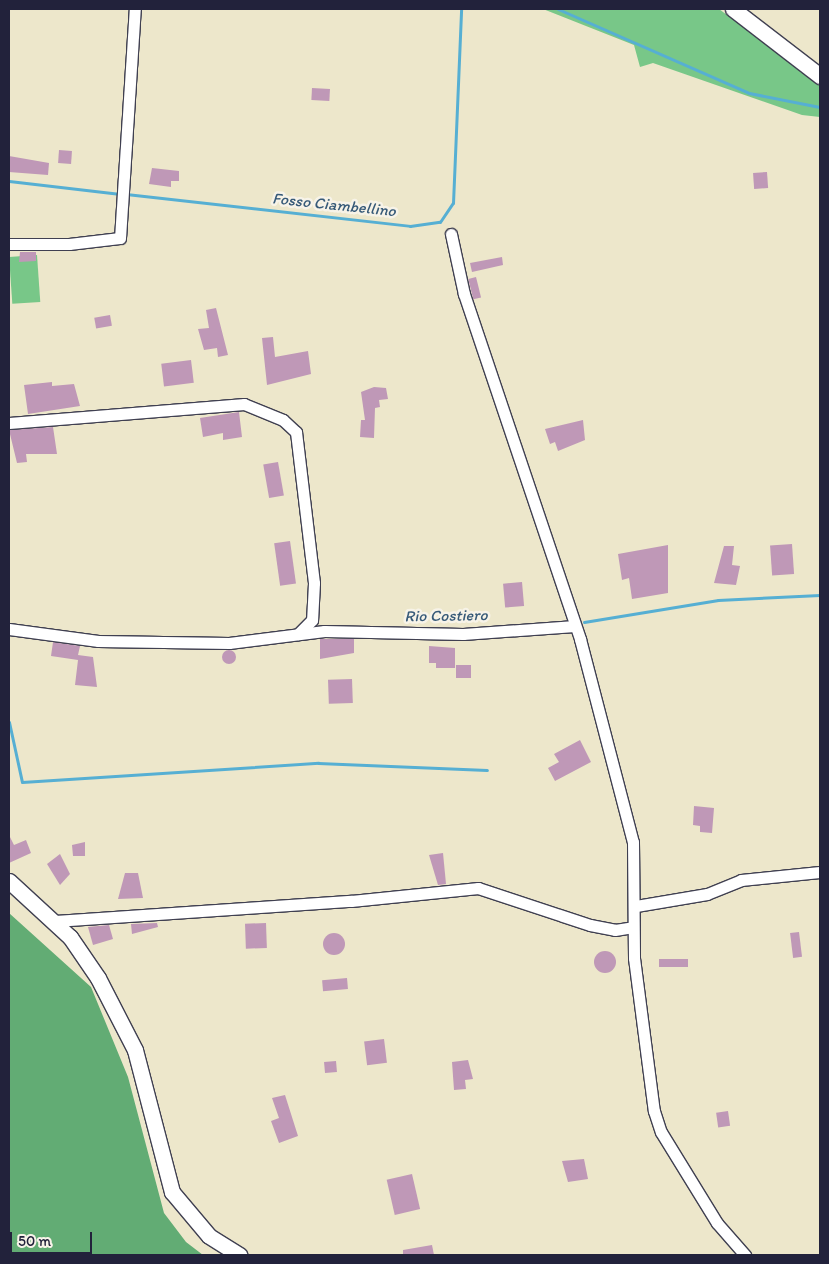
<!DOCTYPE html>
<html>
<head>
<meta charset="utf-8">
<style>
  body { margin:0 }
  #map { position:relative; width:829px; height:1264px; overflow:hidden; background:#ede7cb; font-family:Itim,sans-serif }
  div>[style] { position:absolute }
  .green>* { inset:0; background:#78c788; transform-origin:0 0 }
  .forest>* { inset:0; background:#62ac74 }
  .stream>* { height:3px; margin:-1.5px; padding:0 1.5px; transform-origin:1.5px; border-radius:1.5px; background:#56afd3 }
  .building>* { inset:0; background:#bf98b7; transform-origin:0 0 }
  .round { border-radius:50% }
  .roads { filter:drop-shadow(1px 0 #404051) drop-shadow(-1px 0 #404051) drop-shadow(0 1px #404051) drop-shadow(0 -1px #404051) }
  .street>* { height:11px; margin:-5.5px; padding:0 5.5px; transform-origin:5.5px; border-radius:5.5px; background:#fff }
  .secondary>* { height:15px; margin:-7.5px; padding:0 7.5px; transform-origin:7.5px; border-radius:7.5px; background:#fff }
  span { translate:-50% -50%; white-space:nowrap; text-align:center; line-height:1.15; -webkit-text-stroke:5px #f7f3e8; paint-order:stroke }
  .water-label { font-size:16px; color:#375a78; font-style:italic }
  .frame { position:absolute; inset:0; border:10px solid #22223b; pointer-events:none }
  .scale { position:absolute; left:10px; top:1232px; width:82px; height:22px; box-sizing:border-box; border:2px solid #22223b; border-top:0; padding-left:6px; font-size:15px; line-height:18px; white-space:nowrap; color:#22223b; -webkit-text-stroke:4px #f7f3e8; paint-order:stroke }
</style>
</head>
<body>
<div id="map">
  <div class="green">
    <i style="clip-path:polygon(543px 9px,719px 9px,820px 85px,820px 117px,802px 115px,653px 63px,640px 67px,634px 45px)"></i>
    <i style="left:37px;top:255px;width:47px;height:28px;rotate:86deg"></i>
  </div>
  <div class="forest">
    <i style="clip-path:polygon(9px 913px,91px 987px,128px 1077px,164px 1213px,186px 1242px,203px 1255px,9px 1255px)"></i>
  </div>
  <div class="stream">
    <i style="left:558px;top:9px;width:209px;rotate:23.7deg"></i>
    <i style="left:749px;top:93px;width:72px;rotate:11.2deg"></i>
    <i style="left:9px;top:181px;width:112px;rotate:6.7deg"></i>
    <i style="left:126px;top:194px;width:286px;rotate:6.4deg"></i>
    <i style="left:410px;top:226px;width:30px;rotate:-8deg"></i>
    <i style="left:440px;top:222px;width:23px;rotate:-56deg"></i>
    <i style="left:453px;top:203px;width:194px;rotate:-87.6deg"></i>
    <i style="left:584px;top:622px;width:136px;rotate:-9.3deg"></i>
    <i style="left:718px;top:600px;width:102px;rotate:-2.8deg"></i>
    <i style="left:9px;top:722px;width:61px;rotate:77.8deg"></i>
    <i style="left:22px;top:782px;width:297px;rotate:-3.7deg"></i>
    <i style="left:318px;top:763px;width:169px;rotate:2.4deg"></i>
  </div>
  <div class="building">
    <i style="left:312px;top:88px;width:18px;height:12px;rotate:3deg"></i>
    <i style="left:59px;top:150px;width:13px;height:13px;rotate:4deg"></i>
    <i style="clip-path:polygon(9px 156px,49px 163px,48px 175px,9px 172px)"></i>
    <i style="clip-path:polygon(152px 168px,179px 171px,179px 181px,171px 181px,171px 187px,149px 184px)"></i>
    <i style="left:767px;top:172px;width:16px;height:14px;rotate:86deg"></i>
    <i style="clip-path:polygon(20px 252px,36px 252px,36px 261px,19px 262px)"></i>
    <i style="clip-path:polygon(502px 257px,503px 265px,472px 272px,470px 263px)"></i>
    <i style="left:476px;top:277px;width:21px;height:8px;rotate:76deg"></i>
    <i style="clip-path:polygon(216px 308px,228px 355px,218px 357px,217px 348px,204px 350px,198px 329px,209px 328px,206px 310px)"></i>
    <i style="left:110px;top:315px;width:11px;height:16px;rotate:80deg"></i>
    <i style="clip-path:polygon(273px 337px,275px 357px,308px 351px,311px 374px,267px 385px,262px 338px)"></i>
    <i style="left:191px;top:360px;width:23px;height:30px;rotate:83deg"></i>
    <i style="clip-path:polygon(52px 382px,52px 386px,74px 384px,80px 406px,28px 414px,24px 385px)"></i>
    <i style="clip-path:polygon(374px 387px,386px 388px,388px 399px,379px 400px,380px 407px,375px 408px,374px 438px,360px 437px,361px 420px,365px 420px,361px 392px)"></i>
    <i style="clip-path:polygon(239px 412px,242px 437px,223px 440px,223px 433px,203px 437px,200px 418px)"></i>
    <i style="clip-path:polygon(583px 420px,585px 440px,558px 451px,555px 442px,550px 444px,545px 429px)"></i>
    <i style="clip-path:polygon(53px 427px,57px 454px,26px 454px,27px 462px,17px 463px,9px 430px)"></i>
    <i style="left:278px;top:462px;width:34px;height:15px;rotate:80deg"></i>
    <i style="left:290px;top:541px;width:43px;height:16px;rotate:82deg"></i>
    <i style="left:792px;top:544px;width:30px;height:22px;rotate:86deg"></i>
    <i style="clip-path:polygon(668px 545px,668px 593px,632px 599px,629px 578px,622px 580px,618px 554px)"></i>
    <i style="clip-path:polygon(724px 546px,734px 546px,732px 565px,740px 566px,736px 585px,714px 583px)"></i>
    <i style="left:522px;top:582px;width:24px;height:19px;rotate:85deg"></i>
    <i style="clip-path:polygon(320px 639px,354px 639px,354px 653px,320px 659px)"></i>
    <i style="clip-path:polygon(53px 642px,80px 646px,78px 655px,93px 657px,97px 687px,75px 685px,78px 660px,51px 656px)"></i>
    <i style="clip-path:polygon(429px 646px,455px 648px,455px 668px,436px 668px,436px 663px,429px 663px)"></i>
    <i class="round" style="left:222px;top:650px;width:14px;height:14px"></i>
    <i style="left:471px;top:665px;width:13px;height:15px;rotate:90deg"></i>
    <i style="left:352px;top:679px;width:24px;height:24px;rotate:88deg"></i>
    <i style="clip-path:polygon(580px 740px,591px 762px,555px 781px,548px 768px,559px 762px,554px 754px)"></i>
    <i style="clip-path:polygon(694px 806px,714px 808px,712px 833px,700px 832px,700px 826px,693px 825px)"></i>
    <i style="clip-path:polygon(9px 835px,14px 845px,26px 840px,31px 853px,9px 863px)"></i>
    <i style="clip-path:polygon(85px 842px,85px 856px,73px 856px,72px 845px)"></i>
    <i style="clip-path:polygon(443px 853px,446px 884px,438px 885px,429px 855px)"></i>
    <i style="clip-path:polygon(60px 854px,70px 874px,60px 885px,47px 864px)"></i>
    <i style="clip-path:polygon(125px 873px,138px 873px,143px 898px,118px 899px)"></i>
    <i style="clip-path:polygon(157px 923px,158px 927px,132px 934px,131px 924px)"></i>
    <i style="left:266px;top:923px;width:25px;height:21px;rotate:88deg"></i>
    <i style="clip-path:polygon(109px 925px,113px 939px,93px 945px,88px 927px)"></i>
    <i style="left:799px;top:932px;width:25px;height:9px;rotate:83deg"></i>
    <i class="round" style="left:323px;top:933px;width:22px;height:22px"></i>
    <i class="round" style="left:594px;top:951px;width:22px;height:22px"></i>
    <i style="left:688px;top:959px;width:8px;height:29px;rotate:90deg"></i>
    <i style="left:347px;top:978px;width:11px;height:25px;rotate:85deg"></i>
    <i style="left:384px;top:1039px;width:24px;height:20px;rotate:83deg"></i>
    <i style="clip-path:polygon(468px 1060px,473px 1079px,465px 1080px,466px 1089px,454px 1090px,452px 1062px)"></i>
    <i style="left:336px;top:1061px;width:11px;height:12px;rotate:85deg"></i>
    <i style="clip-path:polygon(285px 1095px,298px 1136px,279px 1143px,271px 1121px,279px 1118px,272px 1098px)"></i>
    <i style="left:728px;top:1111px;width:15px;height:12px;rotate:82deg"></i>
    <i style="clip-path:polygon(584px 1159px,588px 1179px,568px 1182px,562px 1161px)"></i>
    <i style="left:412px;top:1174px;width:36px;height:26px;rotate:77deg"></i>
    <i style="clip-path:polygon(432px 1245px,434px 1255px,403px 1255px,403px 1250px)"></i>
  </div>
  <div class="roads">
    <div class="street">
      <i style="left:451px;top:234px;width:61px;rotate:77.8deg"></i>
      <i style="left:464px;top:294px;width:364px;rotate:71.4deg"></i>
      <i style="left:580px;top:639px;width:210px;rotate:75.4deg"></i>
      <i style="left:633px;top:842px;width:116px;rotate:89.5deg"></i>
      <i style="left:634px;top:958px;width:154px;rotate:82.6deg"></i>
      <i style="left:654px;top:1111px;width:22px;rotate:72deg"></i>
      <i style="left:661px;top:1132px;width:107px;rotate:58.4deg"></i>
      <i style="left:717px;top:1223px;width:43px;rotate:48.8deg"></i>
      <i style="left:9px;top:244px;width:60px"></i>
      <i style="left:69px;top:244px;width:51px;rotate:-6.7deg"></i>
      <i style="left:120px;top:238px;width:229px;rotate:-86.3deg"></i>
      <i style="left:9px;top:423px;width:236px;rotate:-4.6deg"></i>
      <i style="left:244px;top:404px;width:42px;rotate:22.3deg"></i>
      <i style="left:283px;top:420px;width:18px;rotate:43deg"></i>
      <i style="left:296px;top:432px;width:152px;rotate:83.2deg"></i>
      <i style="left:314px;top:583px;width:37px;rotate:93deg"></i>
      <i style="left:312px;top:620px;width:20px;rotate:135deg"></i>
      <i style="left:9px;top:629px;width:90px;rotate:7.7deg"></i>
      <i style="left:98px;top:641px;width:131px;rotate:0.9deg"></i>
      <i style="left:229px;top:643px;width:96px;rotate:-7.2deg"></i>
      <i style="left:324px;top:631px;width:139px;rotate:1.2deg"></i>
      <i style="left:463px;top:634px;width:112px;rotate:-4.1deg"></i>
      <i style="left:636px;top:906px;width:72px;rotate:-9.6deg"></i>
      <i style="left:707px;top:894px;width:37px;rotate:-22deg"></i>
      <i style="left:741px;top:880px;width:79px;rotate:-5.8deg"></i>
      <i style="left:55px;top:921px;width:297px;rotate:-3.9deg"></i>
      <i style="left:351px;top:901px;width:128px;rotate:-5.8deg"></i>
      <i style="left:478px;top:888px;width:118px;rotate:18.3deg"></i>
      <i style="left:590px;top:925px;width:25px;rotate:11deg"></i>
      <i style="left:615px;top:930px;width:18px;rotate:-9deg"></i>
    </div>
    <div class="secondary">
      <i style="left:733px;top:9px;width:110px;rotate:37.6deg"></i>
      <i style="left:9px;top:881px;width:83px;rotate:42.6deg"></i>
      <i style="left:70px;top:937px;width:50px;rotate:55.7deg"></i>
      <i style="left:98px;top:978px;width:81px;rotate:62.8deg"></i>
      <i style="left:135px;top:1050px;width:147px;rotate:75.4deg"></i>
      <i style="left:172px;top:1192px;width:57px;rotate:49.9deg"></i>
      <i style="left:209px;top:1236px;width:36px;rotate:32deg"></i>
    </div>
  </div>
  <div class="water-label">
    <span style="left:334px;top:205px;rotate:6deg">Fosso Ciambellino</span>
    <span style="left:446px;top:616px;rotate:-1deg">Rio Costiero</span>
  </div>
  <div class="frame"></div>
  <div class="scale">50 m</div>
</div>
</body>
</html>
